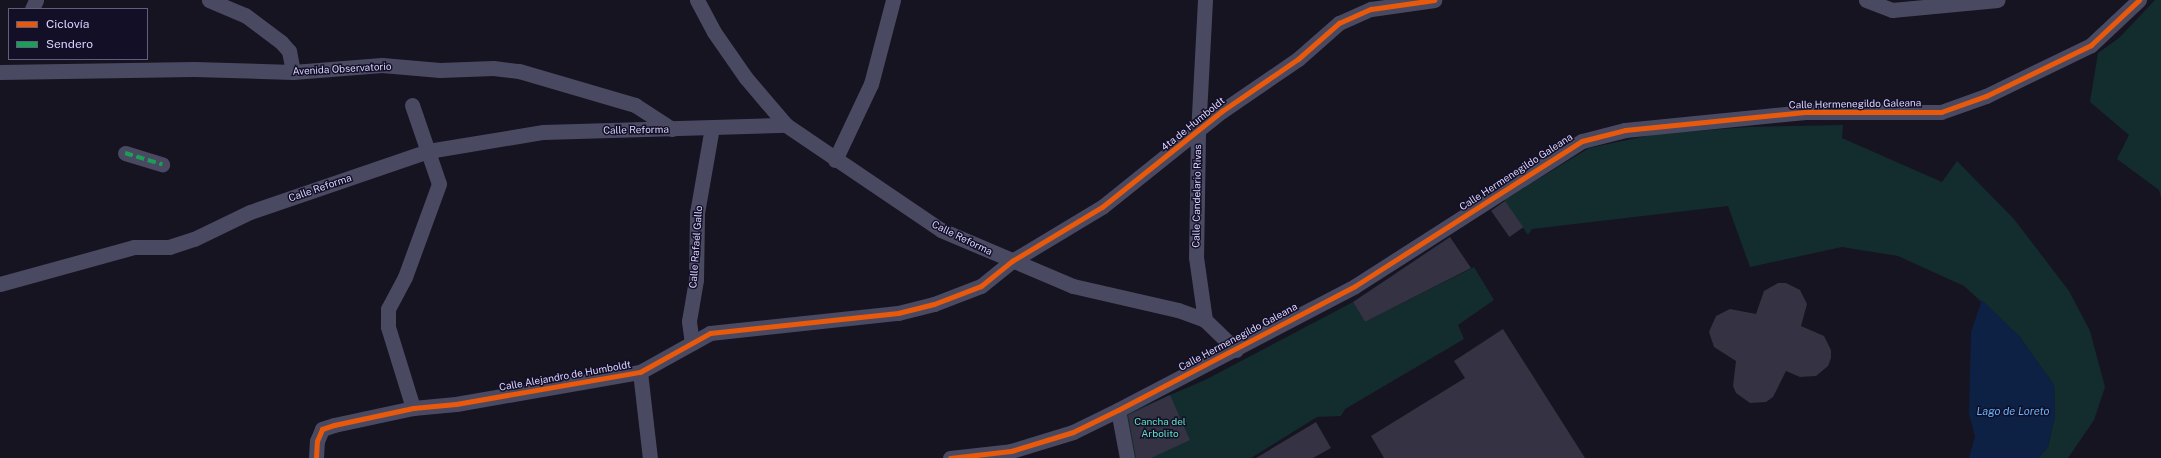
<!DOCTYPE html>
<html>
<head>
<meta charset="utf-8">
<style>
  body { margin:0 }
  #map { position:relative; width:2161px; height:458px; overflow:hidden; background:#161421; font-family:"Public Sans",sans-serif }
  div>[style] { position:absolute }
  .green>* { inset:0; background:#132c2d }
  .water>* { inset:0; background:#0d2144 }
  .building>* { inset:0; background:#343243; transform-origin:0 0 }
  .street>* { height:15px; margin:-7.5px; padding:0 7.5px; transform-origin:7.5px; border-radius:7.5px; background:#4a4962 }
  .quiet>* { height:4px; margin-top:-2px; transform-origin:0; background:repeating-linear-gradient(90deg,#1a9f57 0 8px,transparent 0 12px) }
  .cycleway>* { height:5px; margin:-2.5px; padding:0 2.5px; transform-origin:2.5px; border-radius:2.5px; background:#e8590c }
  span { translate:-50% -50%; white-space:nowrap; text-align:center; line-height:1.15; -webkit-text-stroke:3px #130f26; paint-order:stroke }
  .street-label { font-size:10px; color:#d9d4ff }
  .park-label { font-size:10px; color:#5fe0c0 }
  .water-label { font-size:11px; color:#62b6ff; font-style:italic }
  .legend { position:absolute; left:8px; top:8px; width:140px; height:52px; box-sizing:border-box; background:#130f26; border:1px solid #625e7d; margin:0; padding:5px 7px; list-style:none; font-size:12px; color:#d9d4ff }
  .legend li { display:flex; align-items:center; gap:8px; height:20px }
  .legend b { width:20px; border:1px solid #625e7d }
</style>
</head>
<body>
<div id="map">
  <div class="green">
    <i style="clip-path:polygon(2155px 0,2161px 0,2161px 198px,2159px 190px,2117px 159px,2129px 135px,2090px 102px,2098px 53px,2119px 38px)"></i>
    <i style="clip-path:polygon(1843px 125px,1842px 138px,1942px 182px,1957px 161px,2014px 219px,2069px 291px,2090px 331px,2105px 387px,2094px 420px,2068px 458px,2038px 458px,2048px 447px,2055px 415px,2054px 385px,2019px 336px,1964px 286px,1898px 256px,1842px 247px,1750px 267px,1728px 206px,1532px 229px,1528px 235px,1504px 200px,1589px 148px,1656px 134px,1748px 127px)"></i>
    <i style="clip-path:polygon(1474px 267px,1494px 300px,1458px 325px,1464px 339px,1345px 409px,1341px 416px,1317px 417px,1251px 458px,1134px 458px,1126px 414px,1205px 380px,1353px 302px,1365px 322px)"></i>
  </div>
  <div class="water">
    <i style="clip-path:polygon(1982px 300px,2019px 336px,2054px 385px,2055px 415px,2048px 447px,2038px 458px,1969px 458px,1975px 437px,1969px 414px,1971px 332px)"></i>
  </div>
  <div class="building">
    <i style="left:1505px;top:201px;width:32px;height:17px;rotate:55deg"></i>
    <i style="clip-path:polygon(1450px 237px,1471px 268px,1365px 322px,1353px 302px)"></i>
    <i style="clip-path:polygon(1778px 283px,1786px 283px,1800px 290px,1807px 304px,1801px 326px,1824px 336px,1831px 350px,1831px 358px,1828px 366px,1816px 376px,1800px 377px,1786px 371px,1773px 397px,1766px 402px,1750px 403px,1736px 393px,1733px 386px,1736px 361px,1714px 347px,1709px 332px,1716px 316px,1730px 309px,1756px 314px,1764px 291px)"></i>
    <i style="clip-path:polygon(1503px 329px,1585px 458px,1384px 458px,1371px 436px,1465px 378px,1454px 361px)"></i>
    <i style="clip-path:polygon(1170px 395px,1190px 440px,1151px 458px,1136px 458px,1128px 415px)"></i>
    <i style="clip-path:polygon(1316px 422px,1331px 448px,1313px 458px,1256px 458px)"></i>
  </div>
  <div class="street">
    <i style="left:209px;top:0;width:39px;rotate:23deg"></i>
    <i style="left:245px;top:15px;width:45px;rotate:36.9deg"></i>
    <i style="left:281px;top:42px;width:12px;rotate:48deg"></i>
    <i style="left:289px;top:51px;width:21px;rotate:79deg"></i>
    <i style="left:697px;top:0;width:36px;rotate:62deg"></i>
    <i style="left:714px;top:32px;width:56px;rotate:55.2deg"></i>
    <i style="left:746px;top:78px;width:62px;rotate:49.6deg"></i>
    <i style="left:786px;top:125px;width:187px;rotate:34.1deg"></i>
    <i style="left:941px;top:230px;width:143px;rotate:23deg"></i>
    <i style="left:1073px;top:286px;width:108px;rotate:12.9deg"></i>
    <i style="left:1178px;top:310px;width:29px;rotate:20deg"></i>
    <i style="left:1205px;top:320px;width:43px;rotate:44.1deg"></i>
    <i style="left:1205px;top:0;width:133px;rotate:93deg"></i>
    <i style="left:1198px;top:133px;width:124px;rotate:90.9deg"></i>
    <i style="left:1196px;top:257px;width:64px;rotate:81.9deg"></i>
    <i style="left:1866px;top:0;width:28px;rotate:21deg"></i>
    <i style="left:1892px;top:10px;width:106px;rotate:-5.4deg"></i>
    <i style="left:32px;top:9px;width:10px;rotate:-66deg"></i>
    <i style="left:0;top:72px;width:194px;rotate:-0.9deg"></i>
    <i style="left:194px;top:69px;width:99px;rotate:1.7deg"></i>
    <i style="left:293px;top:72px;width:89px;rotate:-4.5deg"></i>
    <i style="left:382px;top:65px;width:58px;rotate:4.9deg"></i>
    <i style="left:440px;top:70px;width:53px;rotate:-2.2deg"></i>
    <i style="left:493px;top:68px;width:26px;rotate:7deg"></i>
    <i style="left:519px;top:71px;width:121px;rotate:16.3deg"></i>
    <i style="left:635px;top:105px;width:44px;rotate:33deg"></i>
    <i style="left:412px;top:105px;width:83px;rotate:71.1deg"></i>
    <i style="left:439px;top:184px;width:99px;rotate:110.1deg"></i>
    <i style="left:405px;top:277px;width:36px;rotate:118deg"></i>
    <i style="left:388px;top:309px;width:18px;rotate:90deg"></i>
    <i style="left:388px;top:327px;width:85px;rotate:72.8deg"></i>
    <i style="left:125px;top:153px;width:39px;rotate:17deg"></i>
    <i style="left:835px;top:160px;width:84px;rotate:-64.7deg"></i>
    <i style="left:871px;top:84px;width:87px;rotate:-75.3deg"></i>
    <i style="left:0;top:284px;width:139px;rotate:-15.4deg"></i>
    <i style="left:134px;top:247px;width:35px"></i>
    <i style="left:169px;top:247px;width:26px;rotate:-18deg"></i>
    <i style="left:194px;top:239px;width:62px;rotate:-25.7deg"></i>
    <i style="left:250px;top:212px;width:188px;rotate:-18.9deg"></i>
    <i style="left:428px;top:151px;width:117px;rotate:-9.4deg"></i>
    <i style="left:543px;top:132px;width:243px;rotate:-1.7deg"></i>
    <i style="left:692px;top:343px;width:22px;rotate:-98deg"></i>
    <i style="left:689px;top:321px;width:42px;rotate:-80.3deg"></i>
    <i style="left:696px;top:280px;width:67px;rotate:-89.1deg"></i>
    <i style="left:697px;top:213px;width:87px;rotate:-80.1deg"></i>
    <i style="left:640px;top:372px;width:87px;rotate:83.4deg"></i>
    <i style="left:1118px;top:410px;width:49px;rotate:79.4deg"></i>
    <i style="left:316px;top:458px;width:17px;rotate:-87deg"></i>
    <i style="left:317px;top:441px;width:13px;rotate:-67deg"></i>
    <i style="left:322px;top:429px;width:13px;rotate:-18deg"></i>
    <i style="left:334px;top:425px;width:81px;rotate:-12.1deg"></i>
    <i style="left:413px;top:408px;width:43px;rotate:-5.3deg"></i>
    <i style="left:456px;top:404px;width:187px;rotate:-9.9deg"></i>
    <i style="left:640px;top:372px;width:80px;rotate:-29.1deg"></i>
    <i style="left:710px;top:333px;width:189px;rotate:-6.1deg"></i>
    <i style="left:898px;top:313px;width:37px;rotate:-14deg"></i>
    <i style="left:934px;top:304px;width:50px;rotate:-21deg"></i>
    <i style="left:981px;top:286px;width:40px;rotate:-39deg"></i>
    <i style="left:1012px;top:261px;width:105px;rotate:-31deg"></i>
    <i style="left:1102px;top:207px;width:154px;rotate:-38.7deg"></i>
    <i style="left:1222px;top:111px;width:92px;rotate:-34.4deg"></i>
    <i style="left:1298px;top:59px;width:55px;rotate:-41.3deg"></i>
    <i style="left:1339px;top:23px;width:35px;rotate:-24deg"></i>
    <i style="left:1371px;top:9px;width:64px;rotate:-8.1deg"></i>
    <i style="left:950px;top:458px;width:61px;rotate:-6.5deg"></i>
    <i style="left:1011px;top:451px;width:65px;rotate:-17deg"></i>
    <i style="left:1073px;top:432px;width:50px;rotate:-26.1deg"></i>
    <i style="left:1118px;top:410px;width:267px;rotate:-27.6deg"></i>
    <i style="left:1355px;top:286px;width:269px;rotate:-32.6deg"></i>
    <i style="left:1582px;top:141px;width:44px;rotate:-14.3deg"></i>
    <i style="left:1625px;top:130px;width:181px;rotate:-5.7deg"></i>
    <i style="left:1805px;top:112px;width:136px"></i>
    <i style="left:1941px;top:112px;width:48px;rotate:-19.6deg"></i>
    <i style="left:1986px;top:96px;width:117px;rotate:-25.9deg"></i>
    <i style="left:2091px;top:45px;width:66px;rotate:-43.2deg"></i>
  </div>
  <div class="quiet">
    <i style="left:125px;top:153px;width:39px;rotate:17deg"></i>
  </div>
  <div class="cycleway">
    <i style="left:316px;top:458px;width:17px;rotate:-87deg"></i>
    <i style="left:317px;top:441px;width:13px;rotate:-67deg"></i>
    <i style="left:322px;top:429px;width:13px;rotate:-18deg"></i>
    <i style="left:334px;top:425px;width:81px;rotate:-12.1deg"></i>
    <i style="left:413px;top:408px;width:43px;rotate:-5.3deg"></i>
    <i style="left:456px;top:404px;width:187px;rotate:-9.9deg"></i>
    <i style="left:640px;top:372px;width:80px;rotate:-29.1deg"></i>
    <i style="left:710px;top:333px;width:189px;rotate:-6.1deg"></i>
    <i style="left:898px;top:313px;width:37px;rotate:-14deg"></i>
    <i style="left:934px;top:304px;width:50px;rotate:-21deg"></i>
    <i style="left:981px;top:286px;width:40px;rotate:-39deg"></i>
    <i style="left:1012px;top:261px;width:105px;rotate:-31deg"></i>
    <i style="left:1102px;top:207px;width:154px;rotate:-38.7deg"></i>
    <i style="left:1222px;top:111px;width:92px;rotate:-34.4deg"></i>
    <i style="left:1298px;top:59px;width:55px;rotate:-41.3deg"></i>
    <i style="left:1339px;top:23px;width:35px;rotate:-24deg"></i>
    <i style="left:1371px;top:9px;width:64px;rotate:-8.1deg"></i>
    <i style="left:950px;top:458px;width:61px;rotate:-6.5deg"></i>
    <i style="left:1011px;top:451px;width:65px;rotate:-17deg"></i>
    <i style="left:1073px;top:432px;width:50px;rotate:-26.1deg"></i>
    <i style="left:1118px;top:410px;width:267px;rotate:-27.6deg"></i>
    <i style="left:1355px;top:286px;width:269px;rotate:-32.6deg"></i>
    <i style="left:1582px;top:141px;width:44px;rotate:-14.3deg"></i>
    <i style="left:1625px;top:130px;width:181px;rotate:-5.7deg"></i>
    <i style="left:1805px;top:112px;width:136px"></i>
    <i style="left:1941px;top:112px;width:48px;rotate:-19.6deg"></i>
    <i style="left:1986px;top:96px;width:117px;rotate:-25.9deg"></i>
    <i style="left:2091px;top:45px;width:66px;rotate:-43.2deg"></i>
  </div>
  <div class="street-label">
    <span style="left:342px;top:69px;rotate:-3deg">Avenida Observatorio</span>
    <span style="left:1855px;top:104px;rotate:-1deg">Calle Hermenegildo Galeana</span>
    <span style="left:1193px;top:124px;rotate:-39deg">4ta de Humboldt</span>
    <span style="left:636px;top:130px;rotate:-1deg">Calle Reforma</span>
    <span style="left:1516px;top:172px;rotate:-33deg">Calle Hermenegildo Galeana</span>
    <span style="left:320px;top:188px;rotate:-19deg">Calle Reforma</span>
    <span style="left:1197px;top:196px;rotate:-89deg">Calle Candelario Rivas</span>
    <span style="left:962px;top:238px;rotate:26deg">Calle Reforma</span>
    <span style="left:696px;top:247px;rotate:-86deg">Calle Rafaél Gallo</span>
    <span style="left:1238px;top:337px;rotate:-28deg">Calle Hermenegildo Galeana</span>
    <span style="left:565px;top:376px;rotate:-10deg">Calle Alejandro de Humboldt</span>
  </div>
  <div class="park-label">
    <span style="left:1160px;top:427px">Cancha del<br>Arbolito</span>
  </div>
  <div class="water-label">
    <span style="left:2013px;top:411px">Lago de Loreto</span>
  </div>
  <ul class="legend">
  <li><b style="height:5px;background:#e8590c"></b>Ciclovía</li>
  <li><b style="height:5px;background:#1a9f57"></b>Sendero</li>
  </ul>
</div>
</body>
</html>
